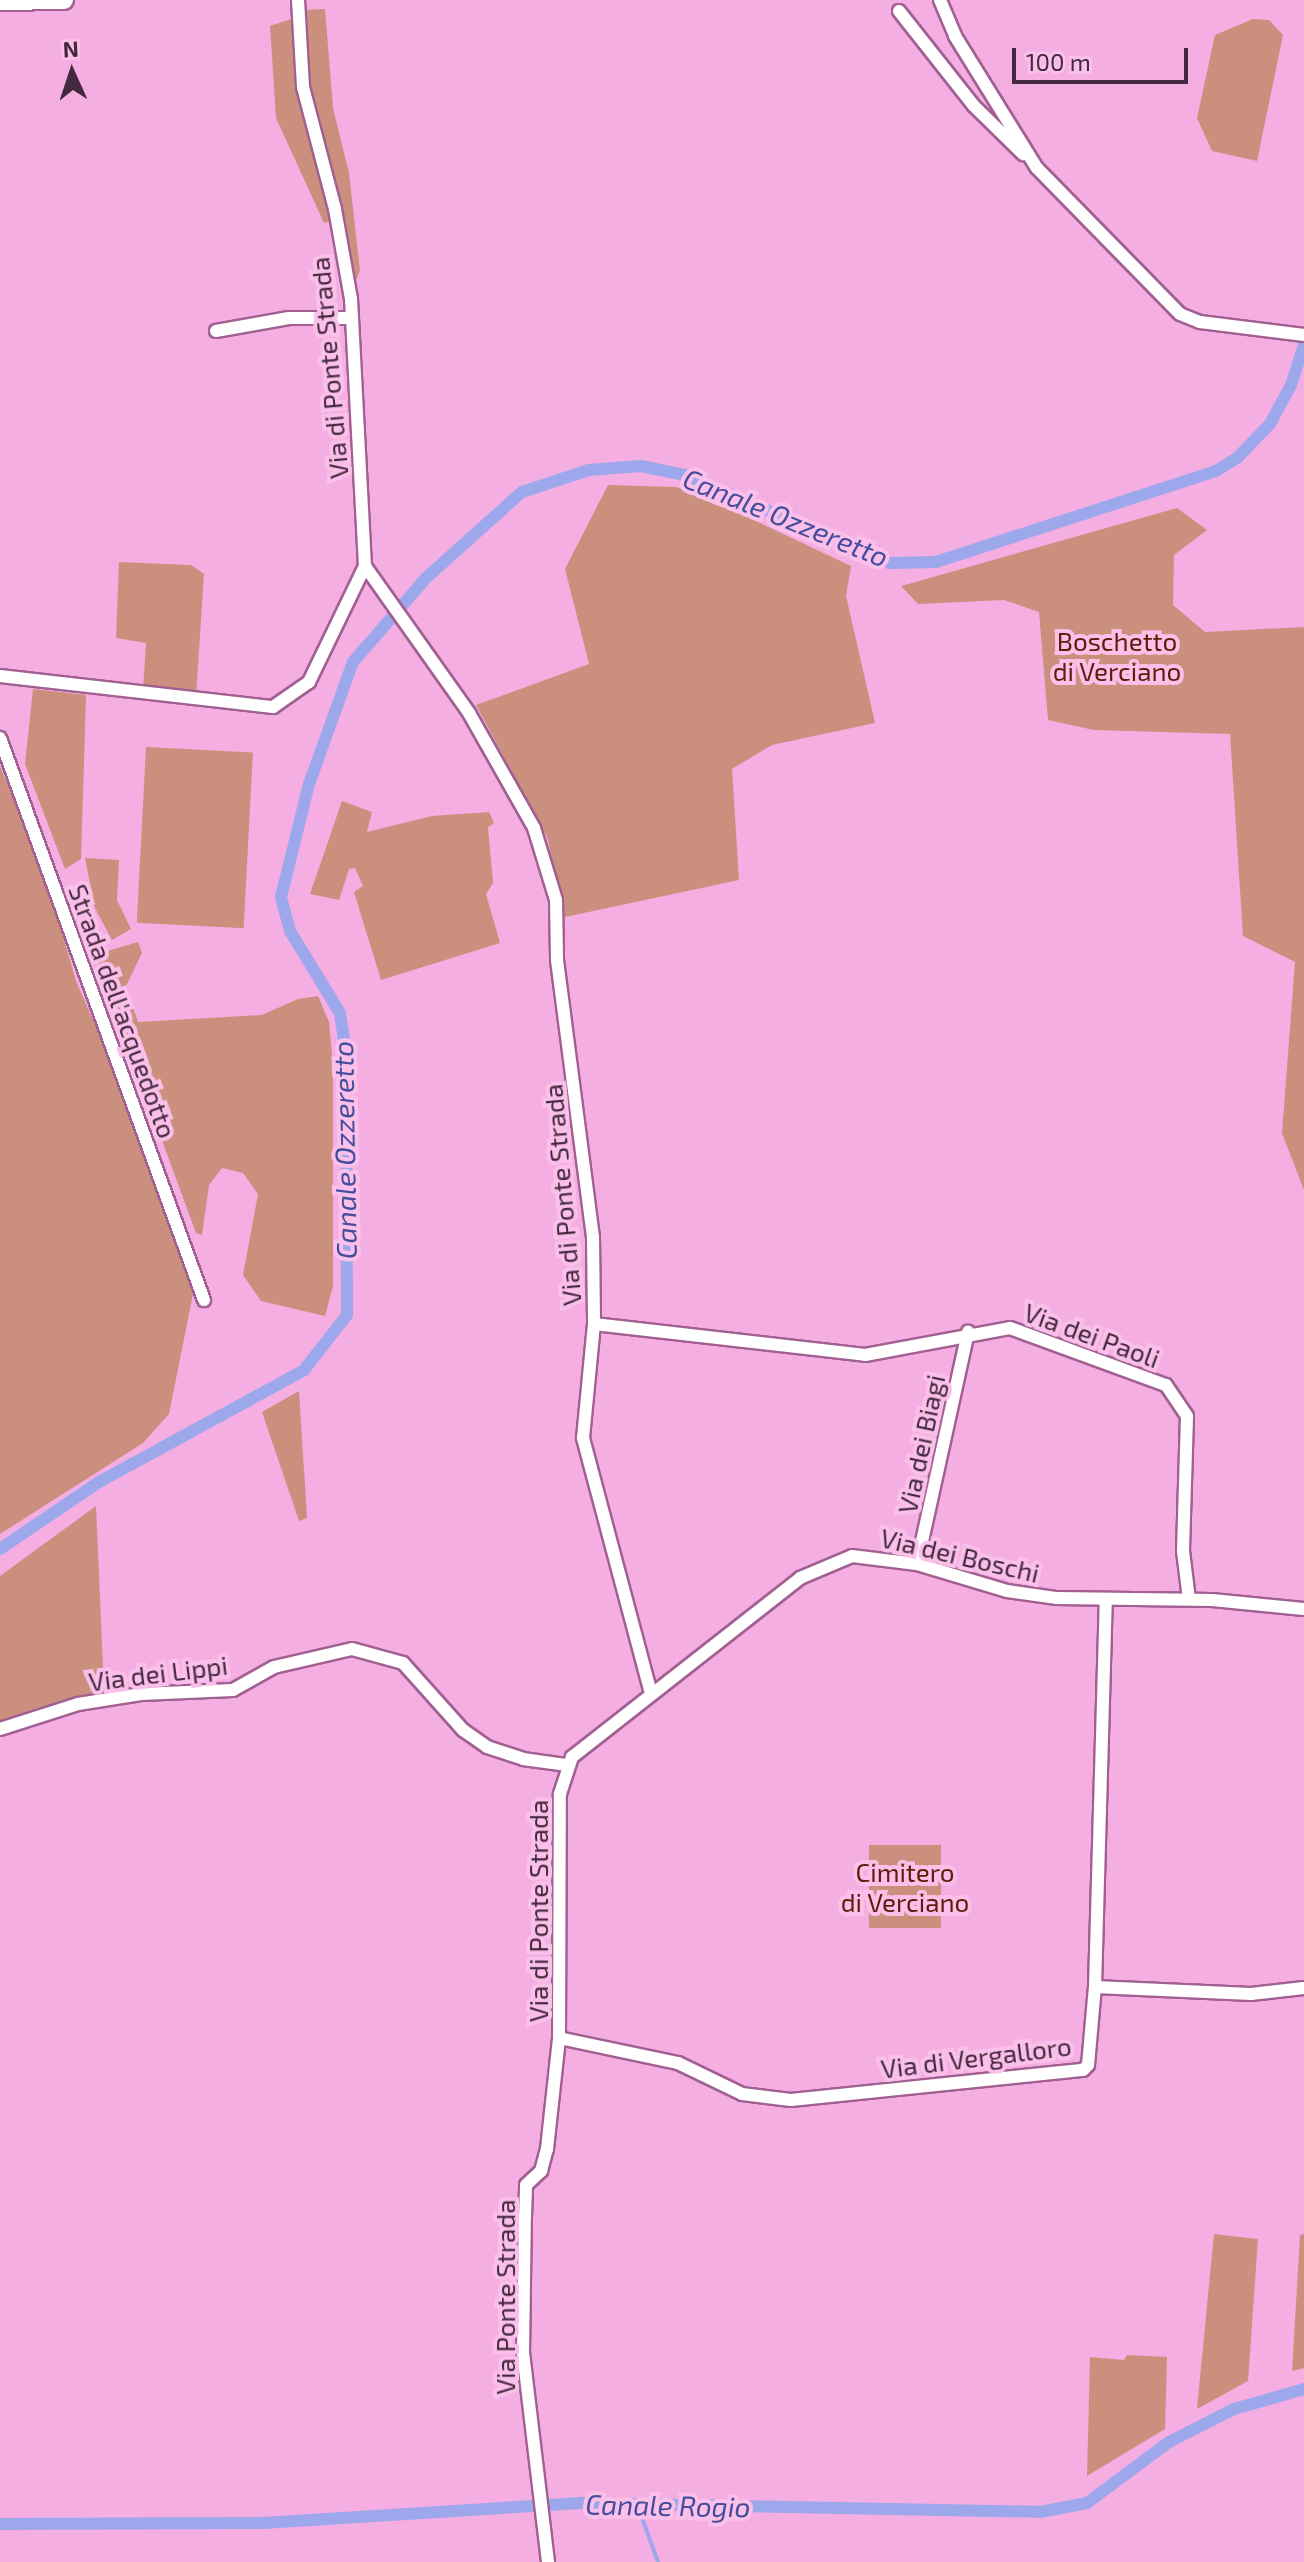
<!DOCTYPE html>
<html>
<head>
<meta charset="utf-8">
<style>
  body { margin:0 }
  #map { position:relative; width:1304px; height:2562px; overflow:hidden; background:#f4aee2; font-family:"Exo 2",sans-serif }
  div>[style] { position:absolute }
  .green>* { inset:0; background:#cb8f7e; transform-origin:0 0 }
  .stream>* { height:4px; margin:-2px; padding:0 2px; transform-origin:2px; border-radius:2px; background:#9da8ec }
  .canal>* { height:12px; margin:-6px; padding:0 6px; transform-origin:6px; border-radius:6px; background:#9da8ec }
  .roads { filter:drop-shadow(2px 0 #a16091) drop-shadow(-2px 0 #a16091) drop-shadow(0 2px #a16091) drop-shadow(0 -2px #a16091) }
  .minor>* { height:12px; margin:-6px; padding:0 6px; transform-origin:6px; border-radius:6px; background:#fff }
  .highway>* { height:18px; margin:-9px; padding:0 9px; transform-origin:9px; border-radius:9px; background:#fff }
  span { translate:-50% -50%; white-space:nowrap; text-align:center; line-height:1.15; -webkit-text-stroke:8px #fac0ea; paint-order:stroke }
  .street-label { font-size:26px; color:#44283d }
  .park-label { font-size:26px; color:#5f1c08 }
  .water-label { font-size:28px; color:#464d9d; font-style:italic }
  .north { position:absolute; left:32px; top:32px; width:80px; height:80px; -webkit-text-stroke:6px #fac0ea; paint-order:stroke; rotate:357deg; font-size:22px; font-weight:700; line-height:32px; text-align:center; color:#44283d }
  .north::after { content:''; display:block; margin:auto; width:28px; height:36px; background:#44283d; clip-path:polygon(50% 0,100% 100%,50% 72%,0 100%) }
  .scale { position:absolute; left:1012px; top:48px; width:176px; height:36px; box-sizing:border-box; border:4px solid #44283d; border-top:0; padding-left:10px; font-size:24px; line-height:28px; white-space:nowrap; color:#44283d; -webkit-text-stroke:6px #fac0ea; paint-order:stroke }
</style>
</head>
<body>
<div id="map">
  <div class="green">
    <i style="clip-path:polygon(325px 9px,333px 108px,349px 173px,357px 244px,360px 271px,355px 282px,307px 98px,302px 10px)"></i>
    <i style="clip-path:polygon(291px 19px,302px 116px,333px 221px,324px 223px,276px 118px,270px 26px)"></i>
    <i style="clip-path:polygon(1253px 19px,1269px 20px,1283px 35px,1257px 161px,1212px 151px,1197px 118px,1215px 35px)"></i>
    <i style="clip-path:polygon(608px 485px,676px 487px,703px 496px,851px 566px,846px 596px,875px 723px,772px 745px,732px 769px,739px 880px,565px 917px,547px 837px,476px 705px,589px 664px,565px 569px)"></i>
    <i style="clip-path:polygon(1177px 508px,1207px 530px,1174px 555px,1173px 605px,1205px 632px,1304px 627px,1304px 1190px,1282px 1133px,1295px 962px,1243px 936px,1230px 734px,1094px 730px,1048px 720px,1039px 612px,1004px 600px,918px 604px,901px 586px)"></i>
    <i style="clip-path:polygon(119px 562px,191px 565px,204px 574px,196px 696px,143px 690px,146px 643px,116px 638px)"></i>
    <i style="clip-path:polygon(33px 689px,86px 695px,81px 859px,65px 869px,25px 764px)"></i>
    <i style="left:146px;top:747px;width:107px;height:176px;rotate:3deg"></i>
    <i style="clip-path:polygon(0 766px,46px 878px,76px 981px,119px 1079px,195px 1284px,169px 1414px,143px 1443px,0 1534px)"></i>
    <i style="clip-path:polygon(342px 801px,372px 812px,367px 832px,432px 816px,489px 812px,494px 823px,488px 827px,493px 883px,486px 894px,500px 943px,381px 980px,354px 892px,363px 886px,355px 868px,349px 869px,339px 900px,310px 894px)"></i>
    <i style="clip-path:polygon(85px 858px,119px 860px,117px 900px,131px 929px,112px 940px,95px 908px)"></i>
    <i style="clip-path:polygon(138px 942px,142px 953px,126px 986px,138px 1022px,262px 1015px,298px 999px,318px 996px,329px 1022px,333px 1066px,333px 1286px,325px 1316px,261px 1301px,243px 1275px,258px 1194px,243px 1173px,222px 1168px,209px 1185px,202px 1235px,196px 1233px,98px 966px,101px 953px)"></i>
    <i style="clip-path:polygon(299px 1391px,307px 1518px,299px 1521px,262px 1412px)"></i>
    <i style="clip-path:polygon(96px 1506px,104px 1691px,0 1722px,0 1576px)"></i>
    <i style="left:869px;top:1845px;width:72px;height:83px"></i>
    <i style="clip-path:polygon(1214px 2234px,1258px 2239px,1248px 2381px,1197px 2409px)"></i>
    <i style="clip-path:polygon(1304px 2234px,1304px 2368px,1292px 2371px,1300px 2235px)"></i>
    <i style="clip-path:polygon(1127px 2355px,1167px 2357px,1165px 2429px,1087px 2476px,1090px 2357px,1124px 2360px)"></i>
  </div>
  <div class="stream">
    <i style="left:637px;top:2504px;width:62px;rotate:70.1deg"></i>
  </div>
  <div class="canal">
    <i style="left:0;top:1549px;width:120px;rotate:-34.1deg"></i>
    <i style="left:99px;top:1482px;width:234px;rotate:-28.6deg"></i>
    <i style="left:304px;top:1370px;width:70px;rotate:-52deg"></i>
    <i style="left:347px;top:1315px;width:263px;rotate:-90.2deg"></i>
    <i style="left:346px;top:1052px;width:39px;rotate:-99deg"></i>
    <i style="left:340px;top:1013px;width:96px;rotate:-121.4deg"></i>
    <i style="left:290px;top:931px;width:35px;rotate:-105deg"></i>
    <i style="left:281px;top:897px;width:116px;rotate:-76.1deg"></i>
    <i style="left:309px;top:784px;width:130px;rotate:-70.2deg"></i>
    <i style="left:353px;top:662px;width:111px;rotate:-49deg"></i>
    <i style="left:426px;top:578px;width:129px;rotate:-41.9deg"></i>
    <i style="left:522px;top:492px;width:71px;rotate:-18.2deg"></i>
    <i style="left:589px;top:470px;width:52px;rotate:-4.4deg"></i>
    <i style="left:641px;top:466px;width:45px;rotate:11.6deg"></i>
    <i style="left:685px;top:475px;width:223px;rotate:23.2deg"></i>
    <i style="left:890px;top:563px;width:46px;rotate:-1.2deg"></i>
    <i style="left:936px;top:562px;width:294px;rotate:-18deg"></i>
    <i style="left:1216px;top:471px;width:26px;rotate:-32deg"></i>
    <i style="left:1238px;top:457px;width:46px;rotate:-45.9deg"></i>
    <i style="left:1270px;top:424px;width:44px;rotate:-61.7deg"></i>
    <i style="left:1291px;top:385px;width:42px;rotate:-72deg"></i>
    <i style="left:0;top:2524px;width:263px;rotate:-0.2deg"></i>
    <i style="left:263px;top:2523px;width:319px;rotate:-3.6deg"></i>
    <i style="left:581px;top:2503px;width:459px;rotate:1.1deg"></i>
    <i style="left:1040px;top:2512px;width:48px;rotate:-10.8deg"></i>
    <i style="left:1087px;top:2503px;width:102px;rotate:-36.6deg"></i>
    <i style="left:1169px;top:2442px;width:73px;rotate:-26.9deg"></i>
    <i style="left:1234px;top:2409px;width:73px;rotate:-15.9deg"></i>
  </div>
  <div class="roads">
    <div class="minor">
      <i style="left:298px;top:0;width:87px;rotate:86.7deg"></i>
      <i style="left:303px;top:87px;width:126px;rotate:75.3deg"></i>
      <i style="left:335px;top:209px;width:91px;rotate:79.9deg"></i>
      <i style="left:351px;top:299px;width:267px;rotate:87deg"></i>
      <i style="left:365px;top:566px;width:180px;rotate:54.7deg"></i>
      <i style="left:469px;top:713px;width:132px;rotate:60.5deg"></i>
      <i style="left:534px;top:828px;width:75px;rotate:73deg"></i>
      <i style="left:556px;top:900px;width:60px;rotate:89deg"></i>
      <i style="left:557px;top:960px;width:280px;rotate:82.6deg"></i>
      <i style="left:593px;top:1238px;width:86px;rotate:89.3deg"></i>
      <i style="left:594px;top:1324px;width:115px;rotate:95.5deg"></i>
      <i style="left:583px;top:1438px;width:265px;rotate:75.1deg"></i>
      <i style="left:940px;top:0;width:39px;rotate:67deg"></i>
      <i style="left:955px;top:36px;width:155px;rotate:58.2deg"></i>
      <i style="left:1037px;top:168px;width:204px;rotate:45.6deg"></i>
      <i style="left:1180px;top:314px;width:22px;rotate:22deg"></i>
      <i style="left:1200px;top:322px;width:105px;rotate:7.1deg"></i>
      <i style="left:899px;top:11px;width:121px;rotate:51.7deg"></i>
      <i style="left:974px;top:106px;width:69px;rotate:44.4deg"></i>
      <i style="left:216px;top:331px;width:74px;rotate:-10.1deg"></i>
      <i style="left:289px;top:318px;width:61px"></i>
      <i style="left:0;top:676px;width:275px;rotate:6.5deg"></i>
      <i style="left:273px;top:707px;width:44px;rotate:-34.8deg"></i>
      <i style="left:309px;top:682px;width:129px;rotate:-64.2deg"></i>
      <i style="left:0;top:738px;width:598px;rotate:70.05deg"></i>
      <i style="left:594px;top:1324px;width:273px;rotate:6.5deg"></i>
      <i style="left:865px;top:1355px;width:147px;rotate:-10.5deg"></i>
      <i style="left:1010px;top:1328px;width:166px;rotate:20.1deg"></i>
      <i style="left:1166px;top:1385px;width:37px;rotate:56deg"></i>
      <i style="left:1187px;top:1416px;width:135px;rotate:91.7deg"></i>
      <i style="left:1183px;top:1551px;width:48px;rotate:82.9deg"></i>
      <i style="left:917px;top:1564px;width:238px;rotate:-77.6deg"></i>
      <i style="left:0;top:1729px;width:82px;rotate:-17.8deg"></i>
      <i style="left:78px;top:1704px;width:64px;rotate:-9deg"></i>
      <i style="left:141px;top:1694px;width:92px;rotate:-2.5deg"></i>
      <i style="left:233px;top:1690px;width:47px;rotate:-29.3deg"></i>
      <i style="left:274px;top:1667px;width:80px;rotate:-13deg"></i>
      <i style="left:352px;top:1649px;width:53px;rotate:15.4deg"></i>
      <i style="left:403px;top:1663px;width:90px;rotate:48.2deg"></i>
      <i style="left:463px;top:1730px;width:29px;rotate:35deg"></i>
      <i style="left:487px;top:1747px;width:38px;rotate:18deg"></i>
      <i style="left:523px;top:1759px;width:43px;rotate:7.9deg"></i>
      <i style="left:1095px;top:1987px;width:156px;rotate:2.6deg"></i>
      <i style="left:1251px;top:1994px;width:53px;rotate:-6.5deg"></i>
      <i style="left:559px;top:2038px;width:122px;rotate:11.9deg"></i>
      <i style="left:678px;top:2063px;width:71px;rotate:25.8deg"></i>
      <i style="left:742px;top:2094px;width:49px;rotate:7deg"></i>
      <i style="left:791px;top:2100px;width:294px;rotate:-5.9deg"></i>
      <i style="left:1083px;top:2070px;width:7px;rotate:-45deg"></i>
      <i style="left:1088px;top:2065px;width:78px;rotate:-84.9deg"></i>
      <i style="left:1095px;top:1987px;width:386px;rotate:-88.4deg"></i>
      <i style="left:548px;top:2562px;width:210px;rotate:-96.8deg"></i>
      <i style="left:523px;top:2353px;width:136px;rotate:-89.2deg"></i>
      <i style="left:525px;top:2217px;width:32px;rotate:-88deg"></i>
      <i style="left:526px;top:2185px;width:21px;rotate:-43deg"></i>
      <i style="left:541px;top:2171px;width:23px;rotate:-75deg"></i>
      <i style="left:547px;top:2149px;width:112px;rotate:-83.8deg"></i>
      <i style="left:559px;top:2038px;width:244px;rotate:-89.8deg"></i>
      <i style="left:560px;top:1794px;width:39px;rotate:-72deg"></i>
      <i style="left:572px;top:1757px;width:290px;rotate:-38.1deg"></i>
      <i style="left:800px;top:1578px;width:56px;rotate:-22.9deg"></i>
      <i style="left:852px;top:1556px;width:65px;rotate:7deg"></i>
      <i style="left:917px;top:1564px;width:94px;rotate:16.7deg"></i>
      <i style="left:1007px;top:1591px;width:49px;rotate:8.1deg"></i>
      <i style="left:1056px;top:1598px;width:156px;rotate:0.7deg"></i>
      <i style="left:1212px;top:1600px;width:92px;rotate:5.6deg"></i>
    </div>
    <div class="highway">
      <i style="left:0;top:1px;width:64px;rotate:-0.9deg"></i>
    </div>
  </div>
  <div class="street-label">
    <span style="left:329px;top:368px;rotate:-95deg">Via di Ponte Strada</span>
    <span style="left:123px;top:1011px;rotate:70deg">Strada dell'acquedotto</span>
    <span style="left:562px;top:1195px;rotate:-95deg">Via di Ponte Strada</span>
    <span style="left:1092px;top:1335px;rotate:20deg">Via dei Paoli</span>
    <span style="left:921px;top:1444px;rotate:-78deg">Via dei Biagi</span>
    <span style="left:960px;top:1555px;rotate:13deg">Via dei Boschi</span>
    <span style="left:158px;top:1673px;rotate:-7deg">Via dei Lippi</span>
    <span style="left:538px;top:1911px;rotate:-90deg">Via di Ponte Strada</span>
    <span style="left:976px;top:2057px;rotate:-7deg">Via di Vergalloro</span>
    <span style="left:505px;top:2297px;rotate:-90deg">Via Ponte Strada</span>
  </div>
  <div class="park-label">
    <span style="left:1117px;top:656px">Boschetto<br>di Verciano</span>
    <span style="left:905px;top:1887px">Cimitero<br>di Verciano</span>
  </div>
  <div class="water-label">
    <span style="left:786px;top:517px;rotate:22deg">Canale Ozzeretto</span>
    <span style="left:344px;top:1150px;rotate:-91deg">Canale Ozzeretto</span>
    <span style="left:668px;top:2505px;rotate:1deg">Canale Rogio</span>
  </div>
  <div class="north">N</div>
  <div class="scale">100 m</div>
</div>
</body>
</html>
